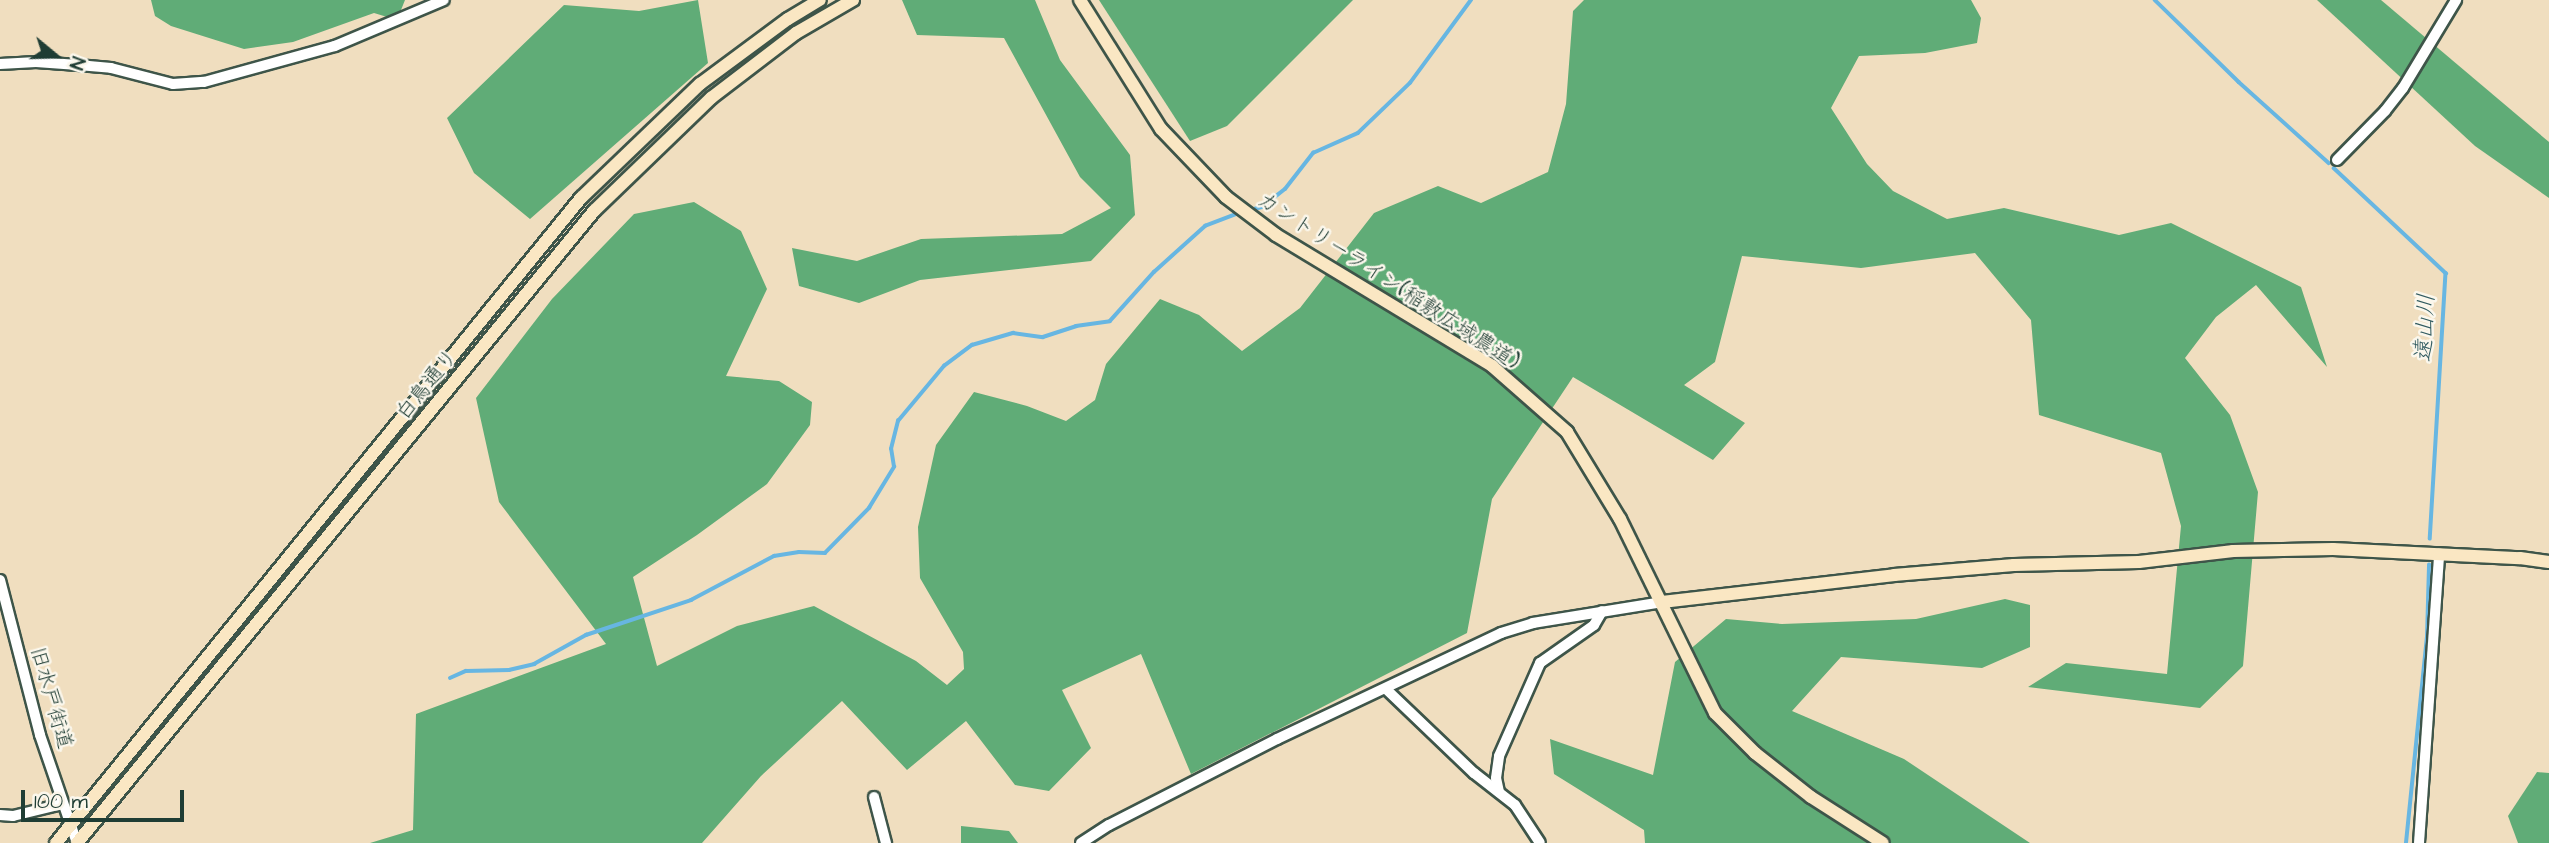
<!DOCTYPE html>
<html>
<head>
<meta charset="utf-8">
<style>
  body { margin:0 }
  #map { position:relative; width:2549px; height:843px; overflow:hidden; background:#f0debf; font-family:"Architects Daughter","Klee One",sans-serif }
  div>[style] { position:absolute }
  .forest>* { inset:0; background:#60ac77 }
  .stream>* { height:3.5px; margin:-1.75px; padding:0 1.75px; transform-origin:1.75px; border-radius:1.75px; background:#67b6e2 }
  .roads { filter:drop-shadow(2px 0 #3e5549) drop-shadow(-2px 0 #3e5549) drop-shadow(0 2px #3e5549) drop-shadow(0 -2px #3e5549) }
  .street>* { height:10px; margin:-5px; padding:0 5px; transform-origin:5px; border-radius:5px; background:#fff }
  .secondary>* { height:12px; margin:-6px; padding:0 6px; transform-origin:6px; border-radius:6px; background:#fae7c3 }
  span { translate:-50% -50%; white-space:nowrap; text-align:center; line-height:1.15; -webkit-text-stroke:5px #fbf7ec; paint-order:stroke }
  .street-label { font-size:21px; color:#1f3d34 }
  .water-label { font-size:23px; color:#315b60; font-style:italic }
  .north { position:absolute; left:21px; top:21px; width:70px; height:70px; -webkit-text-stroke:5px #fbf7ec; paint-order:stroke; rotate:109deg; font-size:19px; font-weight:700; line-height:28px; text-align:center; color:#1f3d34 }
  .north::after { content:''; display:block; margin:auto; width:24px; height:32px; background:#1f3d34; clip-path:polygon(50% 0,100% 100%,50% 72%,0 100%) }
  .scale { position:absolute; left:21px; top:790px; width:163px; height:32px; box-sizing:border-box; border:4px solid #1f3d34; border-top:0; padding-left:9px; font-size:21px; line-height:24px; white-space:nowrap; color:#1f3d34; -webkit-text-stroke:5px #fbf7ec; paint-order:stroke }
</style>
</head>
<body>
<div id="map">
  <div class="forest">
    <i style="clip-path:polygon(151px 0,405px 0,397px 20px,374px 13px,293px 42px,244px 49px,171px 26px,155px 16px)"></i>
    <i style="clip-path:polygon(698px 0,708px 63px,530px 219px,474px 173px,447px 118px,564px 5px,639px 11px)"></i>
    <i style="clip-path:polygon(902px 0,1035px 0,1060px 60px,1130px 155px,1135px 215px,1091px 261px,920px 280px,859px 303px,799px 286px,792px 248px,857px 261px,921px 239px,1062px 234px,1111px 208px,1080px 177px,1004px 38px,917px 35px)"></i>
    <i style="clip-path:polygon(1099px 0,1353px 0,1227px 126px,1190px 141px)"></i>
    <i style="clip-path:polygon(1584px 0,1971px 0,1981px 18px,1977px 43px,1925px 53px,1859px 56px,1831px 108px,1867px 164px,1893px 191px,1947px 219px,2004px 208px,2119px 235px,2171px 223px,2301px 287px,2327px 367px,2256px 285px,2216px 317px,2185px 358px,2230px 415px,2258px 492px,2243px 666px,2200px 708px,2028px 687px,2066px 663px,2167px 674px,2181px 526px,2161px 453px,2039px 415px,2031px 320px,1975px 253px,1861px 268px,1742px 256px,1715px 362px,1684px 385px,1745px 423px,1713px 460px,1573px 377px,1492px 499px,1467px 633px,1191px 774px,1141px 654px,1062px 690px,1091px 748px,1049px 791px,1015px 785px,966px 721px,907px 770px,842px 701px,761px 776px,702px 843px,370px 843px,413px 830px,416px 714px,606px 644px,499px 502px,476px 398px,552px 299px,634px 214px,694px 202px,741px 231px,767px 289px,726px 376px,779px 381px,812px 402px,810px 425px,767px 484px,697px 535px,633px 577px,657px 666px,737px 626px,814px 606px,916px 661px,947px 685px,964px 669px,963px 652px,920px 578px,918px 527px,936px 445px,974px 392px,1027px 406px,1066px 421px,1095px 400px,1106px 364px,1160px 299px,1199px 315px,1242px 351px,1300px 308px,1374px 213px,1438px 186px,1481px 203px,1548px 172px,1566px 104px,1573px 11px)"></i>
    <i style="clip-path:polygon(2317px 0,2381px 0,2549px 142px,2549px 198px,2475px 146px)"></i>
    <i style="clip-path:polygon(2005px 599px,2030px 605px,2030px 647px,1982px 668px,1841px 657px,1792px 711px,1904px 759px,2030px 843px,1645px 843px,1644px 830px,1554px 774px,1550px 739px,1653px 775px,1675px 662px,1726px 619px,1782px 624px,1916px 619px)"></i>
    <i style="clip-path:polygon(2537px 772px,2549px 773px,2549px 843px,2518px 843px,2508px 816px)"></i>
    <i style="clip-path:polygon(961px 826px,1009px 831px,1018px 843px,961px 843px)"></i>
  </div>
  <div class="stream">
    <i style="left:2155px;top:0;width:117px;rotate:44.3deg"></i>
    <i style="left:2239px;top:82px;width:121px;rotate:42deg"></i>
    <i style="left:2334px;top:168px;width:154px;rotate:43.2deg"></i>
    <i style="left:2446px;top:273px;width:266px;rotate:93.4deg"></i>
    <i style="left:1250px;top:210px;width:12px;rotate:-14deg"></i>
    <i style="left:1262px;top:207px;width:29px;rotate:-38deg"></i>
    <i style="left:1285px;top:189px;width:46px;rotate:-52.1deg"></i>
    <i style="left:1313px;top:153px;width:49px;rotate:-24deg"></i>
    <i style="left:1358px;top:133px;width:72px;rotate:-43.9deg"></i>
    <i style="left:1410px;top:83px;width:103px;rotate:-53.7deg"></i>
    <i style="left:450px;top:678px;width:17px;rotate:-24deg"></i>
    <i style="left:466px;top:671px;width:43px;rotate:-1.3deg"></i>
    <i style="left:509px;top:670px;width:26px;rotate:-13deg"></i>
    <i style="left:534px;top:664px;width:60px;rotate:-29.1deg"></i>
    <i style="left:586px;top:635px;width:111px;rotate:-18.4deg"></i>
    <i style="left:691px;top:600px;width:94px;rotate:-27.9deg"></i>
    <i style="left:774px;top:556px;width:25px;rotate:-9deg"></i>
    <i style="left:799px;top:552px;width:26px;rotate:2deg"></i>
    <i style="left:825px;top:553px;width:63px;rotate:-45.6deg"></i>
    <i style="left:869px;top:508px;width:48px;rotate:-58.6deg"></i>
    <i style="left:894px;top:467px;width:18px;rotate:-99deg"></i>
    <i style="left:891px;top:449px;width:29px;rotate:-76deg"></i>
    <i style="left:898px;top:421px;width:72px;rotate:-50.1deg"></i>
    <i style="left:944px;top:366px;width:35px;rotate:-37deg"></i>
    <i style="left:972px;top:345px;width:43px;rotate:-16.3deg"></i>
    <i style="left:1013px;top:333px;width:30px;rotate:8deg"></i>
    <i style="left:1043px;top:337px;width:35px;rotate:-18deg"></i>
    <i style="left:1076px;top:326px;width:34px;rotate:-8deg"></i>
    <i style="left:1110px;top:321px;width:66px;rotate:-48.1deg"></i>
    <i style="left:1154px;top:272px;width:69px;rotate:-42deg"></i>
    <i style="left:1205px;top:226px;width:36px;rotate:-21deg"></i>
    <i style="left:2406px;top:843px;width:206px;rotate:-84.2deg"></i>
    <i style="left:2427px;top:638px;width:73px;rotate:-88.4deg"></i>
  </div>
  <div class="roads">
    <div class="street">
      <i style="left:0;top:64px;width:36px;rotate:-3deg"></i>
      <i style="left:36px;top:62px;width:42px;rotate:4.1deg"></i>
      <i style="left:78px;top:65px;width:33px;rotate:5deg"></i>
      <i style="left:111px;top:68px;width:64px;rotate:14.5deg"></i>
      <i style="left:173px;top:84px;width:31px;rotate:-4deg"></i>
      <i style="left:204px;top:82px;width:136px;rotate:-15.4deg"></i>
      <i style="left:335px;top:46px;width:118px;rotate:-22.9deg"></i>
      <i style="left:2337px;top:160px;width:69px;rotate:-45.6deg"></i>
      <i style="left:2385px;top:111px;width:29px;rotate:-52deg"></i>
      <i style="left:2403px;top:88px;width:103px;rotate:-58.9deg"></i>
      <i style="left:0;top:580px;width:160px;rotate:75.5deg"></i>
      <i style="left:40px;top:735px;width:114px;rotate:71.1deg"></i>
      <i style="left:1386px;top:689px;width:122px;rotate:43.7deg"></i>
      <i style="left:1474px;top:773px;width:52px;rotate:38deg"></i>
      <i style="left:1515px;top:805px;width:45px;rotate:56.7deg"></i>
      <i style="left:1499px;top:792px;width:14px;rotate:-102deg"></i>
      <i style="left:1496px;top:778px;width:22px;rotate:-82deg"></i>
      <i style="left:1499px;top:756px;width:102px;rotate:-66.2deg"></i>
      <i style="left:1540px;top:663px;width:66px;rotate:-35.1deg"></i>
      <i style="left:1594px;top:625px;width:16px;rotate:-60deg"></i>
      <i style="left:874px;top:797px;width:48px;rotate:75.4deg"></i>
      <i style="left:0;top:815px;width:13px;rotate:4deg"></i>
      <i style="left:13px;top:816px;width:50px;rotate:-13.8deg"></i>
      <i style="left:1081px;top:843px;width:33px;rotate:-33deg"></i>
      <i style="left:1109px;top:825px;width:189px;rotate:-27.1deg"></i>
      <i style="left:1277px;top:739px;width:248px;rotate:-25.3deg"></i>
      <i style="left:1501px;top:633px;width:34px;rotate:-17deg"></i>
      <i style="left:1533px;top:623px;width:131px;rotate:-9.2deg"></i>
      <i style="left:2419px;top:843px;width:290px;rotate:-86deg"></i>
    </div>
    <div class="secondary">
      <i style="left:1080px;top:0;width:152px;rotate:57.9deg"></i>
      <i style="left:1161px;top:129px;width:94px;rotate:46.3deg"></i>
      <i style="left:1226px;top:197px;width:63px;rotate:37.2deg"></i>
      <i style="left:1276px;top:235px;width:253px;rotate:31.2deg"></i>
      <i style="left:1492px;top:366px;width:100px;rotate:41.3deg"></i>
      <i style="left:1567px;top:432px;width:102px;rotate:58.7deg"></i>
      <i style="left:1620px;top:519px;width:216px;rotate:63.9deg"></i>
      <i style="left:1715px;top:713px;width:57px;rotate:45deg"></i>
      <i style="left:1755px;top:753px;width:71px;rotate:38.2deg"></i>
      <i style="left:1811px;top:797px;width:85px;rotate:32.6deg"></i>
      <i style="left:1662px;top:602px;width:234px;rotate:-6.6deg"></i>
      <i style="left:1894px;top:575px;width:120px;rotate:-4.8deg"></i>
      <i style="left:2014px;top:565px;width:125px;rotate:-1.4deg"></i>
      <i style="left:2139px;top:562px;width:95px;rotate:-6.7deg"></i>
      <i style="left:2233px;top:551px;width:100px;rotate:-1.1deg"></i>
      <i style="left:2333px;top:549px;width:187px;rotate:2.8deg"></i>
      <i style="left:2520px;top:558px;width:29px;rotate:8deg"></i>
      <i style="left:56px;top:843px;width:832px;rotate:-50.86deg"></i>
      <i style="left:581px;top:198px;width:165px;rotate:-43.8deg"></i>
      <i style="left:700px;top:84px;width:109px;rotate:-36.5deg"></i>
      <i style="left:788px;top:19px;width:37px;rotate:-31deg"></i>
      <i style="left:77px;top:843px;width:817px;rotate:-50.72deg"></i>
      <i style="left:594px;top:211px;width:163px;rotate:-44deg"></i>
      <i style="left:711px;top:98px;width:107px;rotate:-37.4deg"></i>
      <i style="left:796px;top:33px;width:66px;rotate:-30.1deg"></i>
    </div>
  </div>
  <div class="street-label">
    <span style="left:1388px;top:281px;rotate:33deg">カントリーライン(稲敷広域農道)</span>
    <span style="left:427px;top:385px;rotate:-51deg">白鳥通り</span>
    <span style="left:51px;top:698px;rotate:74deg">旧水戸街道</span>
  </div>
  <div class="water-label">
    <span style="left:2425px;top:328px;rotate:-87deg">遠山川</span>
  </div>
  <div class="north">N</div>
  <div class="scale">100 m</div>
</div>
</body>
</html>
